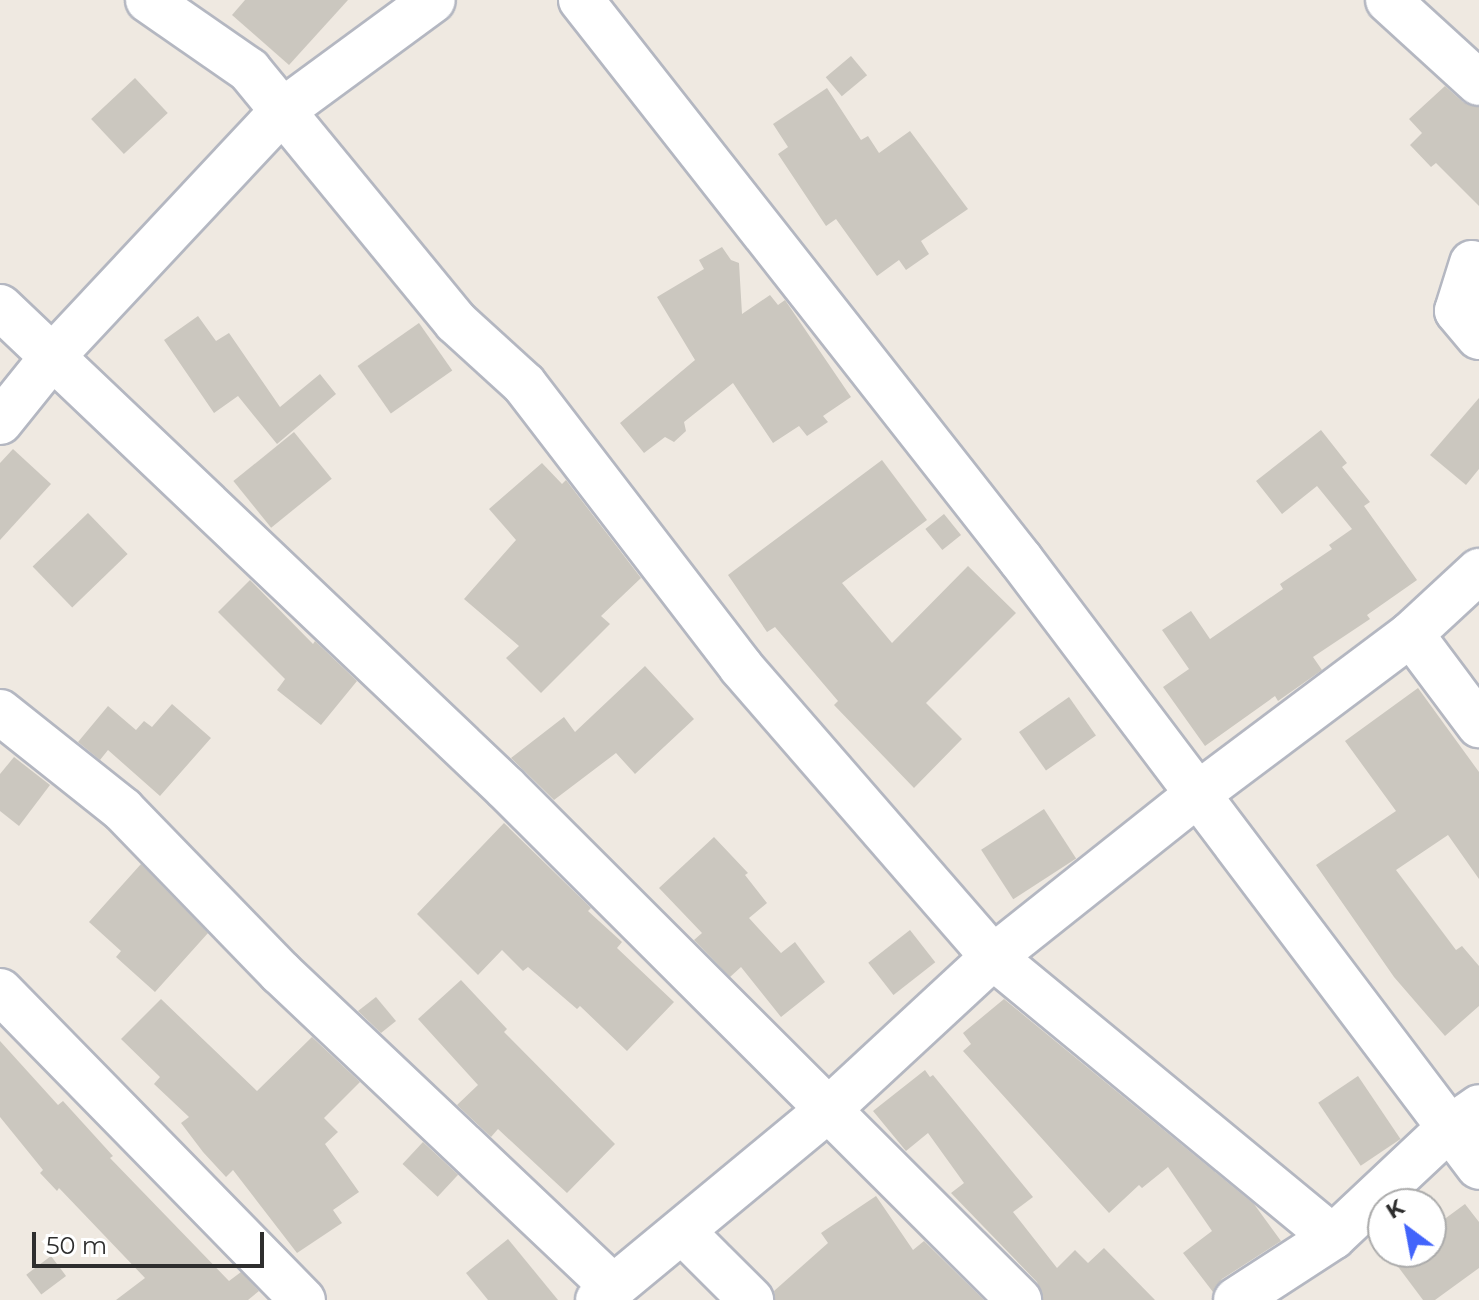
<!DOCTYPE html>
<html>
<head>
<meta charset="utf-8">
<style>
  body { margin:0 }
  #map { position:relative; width:1479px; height:1300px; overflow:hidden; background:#efe9e1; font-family:Montserrat,sans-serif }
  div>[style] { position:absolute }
  .building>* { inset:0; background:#cbc7bf; transform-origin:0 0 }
  .roads { filter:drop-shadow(2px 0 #b4b7c1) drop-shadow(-2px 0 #b4b7c1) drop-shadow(0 2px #b4b7c1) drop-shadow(0 -2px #b4b7c1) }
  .minor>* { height:44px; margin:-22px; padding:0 22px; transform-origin:22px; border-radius:22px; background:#fff }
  span { translate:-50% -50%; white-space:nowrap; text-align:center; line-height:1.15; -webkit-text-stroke:6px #fff; paint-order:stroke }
  .north { position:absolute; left:1367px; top:1188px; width:80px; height:80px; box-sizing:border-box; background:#fff; border:2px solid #ababab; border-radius:50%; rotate:328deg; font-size:22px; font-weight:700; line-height:32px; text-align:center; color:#2e2e2e }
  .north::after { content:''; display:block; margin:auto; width:28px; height:36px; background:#4264fb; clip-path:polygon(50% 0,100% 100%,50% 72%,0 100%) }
  .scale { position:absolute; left:32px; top:1232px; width:232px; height:36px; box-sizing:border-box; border:4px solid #2e2e2e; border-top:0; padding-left:10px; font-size:24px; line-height:28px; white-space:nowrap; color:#2e2e2e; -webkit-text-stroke:6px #fff; paint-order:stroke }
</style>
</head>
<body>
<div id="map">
  <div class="building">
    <i style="clip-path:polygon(245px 0,348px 0,289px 65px,232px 15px)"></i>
    <i style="left:851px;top:56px;width:25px;height:33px;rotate:50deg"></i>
    <i style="left:135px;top:78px;width:48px;height:60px;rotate:47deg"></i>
    <i style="clip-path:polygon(1445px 86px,1463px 102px,1479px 107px,1479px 206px,1436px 163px,1431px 167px,1410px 145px,1422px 133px,1409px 119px)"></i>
    <i style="clip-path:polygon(827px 88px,861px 140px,868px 136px,879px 153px,910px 131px,968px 209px,921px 241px,929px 254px,906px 270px,899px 260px,877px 276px,836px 219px,826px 226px,778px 154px,788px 147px,773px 124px)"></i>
    <i style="clip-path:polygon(722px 247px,731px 260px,739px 263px,742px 314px,770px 295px,778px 305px,785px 300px,851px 397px,823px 416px,828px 422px,807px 436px,799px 426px,773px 443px,733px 383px,684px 422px,686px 431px,674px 442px,665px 437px,644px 453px,620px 423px,695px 360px,657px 297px,704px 269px,699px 260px)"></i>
    <i style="clip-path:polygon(198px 316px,216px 341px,229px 333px,280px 407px,320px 374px,336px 394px,277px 444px,238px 396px,214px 413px,164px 340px)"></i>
    <i style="left:419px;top:323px;width:58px;height:75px;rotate:55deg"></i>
    <i style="clip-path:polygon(1479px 398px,1479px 469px,1466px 485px,1430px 455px)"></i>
    <i style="clip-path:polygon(1321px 430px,1347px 463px,1342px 467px,1370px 502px,1364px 506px,1417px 580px,1367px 615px,1370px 619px,1313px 657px,1322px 670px,1278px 701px,1275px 696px,1205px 746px,1163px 687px,1189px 669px,1162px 630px,1191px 611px,1210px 639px,1283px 589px,1280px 584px,1332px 549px,1329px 545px,1352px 529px,1317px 486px,1282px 514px,1256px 481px)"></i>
    <i style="left:294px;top:432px;width:60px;height:78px;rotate:51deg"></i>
    <i style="clip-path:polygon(13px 449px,51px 484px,0 540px,0 463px)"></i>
    <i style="clip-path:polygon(882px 460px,927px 520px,842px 583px,892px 643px,968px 566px,1016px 613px,926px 703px,962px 739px,914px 788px,834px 705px,838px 701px,775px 627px,767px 632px,728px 575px)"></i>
    <i style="clip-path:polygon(542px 463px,562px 484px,566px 480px,641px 578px,601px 616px,610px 624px,541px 693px,506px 658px,519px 646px,464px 599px,516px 540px,489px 509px)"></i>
    <i style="left:88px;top:513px;width:57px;height:77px;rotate:46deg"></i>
    <i style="left:944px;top:514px;width:27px;height:24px;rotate:51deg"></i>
    <i style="clip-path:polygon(250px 580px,313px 644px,315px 641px,357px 681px,321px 725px,277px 690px,285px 679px,218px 612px)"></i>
    <i style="clip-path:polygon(645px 666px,694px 719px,635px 774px,616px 753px,554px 800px,511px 758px,564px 717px,575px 732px)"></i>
    <i style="clip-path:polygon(1418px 688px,1479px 772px,1479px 879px,1448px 835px,1396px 870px,1456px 950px,1462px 946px,1479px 966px,1479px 1006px,1445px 1036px,1394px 977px,1316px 865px,1396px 811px,1345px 741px)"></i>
    <i style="left:1069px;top:697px;width:47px;height:61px;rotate:55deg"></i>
    <i style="clip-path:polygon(172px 704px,211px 738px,160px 796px,108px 750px,100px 760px,78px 742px,108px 706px,136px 730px,144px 721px,152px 727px)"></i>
    <i style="clip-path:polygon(14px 757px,50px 785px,19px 826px,0 811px,0 774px)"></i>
    <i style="left:1044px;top:809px;width:59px;height:75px;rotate:57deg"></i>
    <i style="clip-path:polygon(504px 823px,591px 908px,588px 911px,622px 942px,617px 948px,674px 1002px,627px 1051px,580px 1006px,577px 1009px,528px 967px,523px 971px,502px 950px,478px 975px,417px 914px)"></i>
    <i style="clip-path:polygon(714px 837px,748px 873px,745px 875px,767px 903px,749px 918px,781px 953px,795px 942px,825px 982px,781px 1017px,741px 967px,730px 977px,694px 940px,702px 933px,659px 888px)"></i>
    <i style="clip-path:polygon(141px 864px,208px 933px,155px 992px,116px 957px,121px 951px,89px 922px)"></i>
    <i style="left:910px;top:930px;width:41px;height:53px;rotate:52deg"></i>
    <i style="clip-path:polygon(461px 980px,507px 1029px,504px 1032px,615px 1144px,567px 1193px,498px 1129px,491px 1137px,457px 1105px,478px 1085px,418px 1019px)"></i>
    <i style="clip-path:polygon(376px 997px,396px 1021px,381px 1033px,358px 1011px)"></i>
    <i style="clip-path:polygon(161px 999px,257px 1091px,312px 1037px,360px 1082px,324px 1118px,338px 1132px,325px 1144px,359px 1192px,333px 1210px,342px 1223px,297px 1253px,233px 1170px,226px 1177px,203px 1152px,181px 1123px,189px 1117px,154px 1084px,160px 1077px,121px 1039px)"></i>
    <i style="clip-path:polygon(1004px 999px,1254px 1204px,1281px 1241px,1222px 1279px,1213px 1292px,1183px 1253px,1212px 1231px,1168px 1167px,1142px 1188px,1139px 1185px,1109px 1213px,963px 1051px,971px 1044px,963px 1033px)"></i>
    <i style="clip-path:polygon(0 1041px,58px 1105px,63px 1101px,113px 1156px,110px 1158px,229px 1281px,241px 1272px,259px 1291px,248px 1300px,116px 1300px,145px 1278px,59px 1188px,57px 1191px,40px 1173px,43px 1170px,0 1117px)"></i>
    <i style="clip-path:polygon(925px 1070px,930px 1077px,933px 1075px,1033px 1197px,1013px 1212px,1057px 1268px,1075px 1250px,1088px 1263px,1104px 1248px,1155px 1300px,1043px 1300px,1037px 1282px,951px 1193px,964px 1183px,928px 1133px,906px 1151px,873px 1111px)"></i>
    <i style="left:1358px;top:1076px;width:76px;height:48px;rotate:56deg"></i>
    <i style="left:423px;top:1142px;width:48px;height:30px;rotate:43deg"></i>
    <i style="clip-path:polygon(876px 1196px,913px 1250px,924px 1241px,984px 1300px,775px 1300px,774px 1291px,828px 1243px,821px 1233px)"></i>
    <i style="clip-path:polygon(1465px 1204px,1479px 1222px,1479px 1268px,1435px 1300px,1423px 1300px,1387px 1252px,1431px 1252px,1431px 1229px)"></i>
    <i style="clip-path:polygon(508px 1239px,558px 1300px,488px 1300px,466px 1273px)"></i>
    <i style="left:51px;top:1256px;width:25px;height:31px;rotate:53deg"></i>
  </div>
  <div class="roads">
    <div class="minor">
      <i style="left:148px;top:0;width:123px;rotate:34.7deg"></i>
      <i style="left:249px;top:70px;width:326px;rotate:50.6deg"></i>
      <i style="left:456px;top:322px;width:92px;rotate:42.4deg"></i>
      <i style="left:524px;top:384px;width:357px;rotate:52.5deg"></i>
      <i style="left:741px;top:667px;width:384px;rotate:49deg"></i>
      <i style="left:993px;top:957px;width:440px;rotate:39.5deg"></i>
      <i style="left:581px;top:0;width:712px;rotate:51.84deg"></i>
      <i style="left:1021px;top:560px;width:760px;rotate:52.96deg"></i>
      <i style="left:1388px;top:0;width:123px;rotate:42.4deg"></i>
      <i style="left:1472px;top:263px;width:50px;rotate:107.4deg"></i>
      <i style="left:1457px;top:311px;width:34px;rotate:50deg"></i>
      <i style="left:0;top:307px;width:698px;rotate:43.55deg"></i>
      <i style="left:506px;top:788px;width:725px;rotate:44.94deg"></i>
      <i style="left:0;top:422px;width:85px;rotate:-51.2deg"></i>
      <i style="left:53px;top:356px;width:335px;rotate:-46.9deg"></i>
      <i style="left:282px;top:111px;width:187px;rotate:-36.3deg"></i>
      <i style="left:1411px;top:634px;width:114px;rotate:53.2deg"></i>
      <i style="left:0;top:712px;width:157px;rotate:38.5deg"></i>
      <i style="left:123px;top:810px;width:226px;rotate:45.9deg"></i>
      <i style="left:280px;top:972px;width:458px;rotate:43.4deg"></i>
      <i style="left:0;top:991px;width:433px;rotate:45.6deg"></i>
      <i style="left:684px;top:1233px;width:95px;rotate:45deg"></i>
      <i style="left:598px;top:1300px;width:298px;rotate:-39.6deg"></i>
      <i style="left:828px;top:1110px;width:225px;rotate:-42.8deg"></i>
      <i style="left:993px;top:957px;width:262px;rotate:-38.5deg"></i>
      <i style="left:1198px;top:794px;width:266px;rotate:-36.9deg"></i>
      <i style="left:1411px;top:634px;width:93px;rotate:-42.8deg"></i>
      <i style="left:1236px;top:1300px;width:116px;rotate:-33deg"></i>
      <i style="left:1333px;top:1237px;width:158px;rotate:-43.2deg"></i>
      <i style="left:1448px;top:1129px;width:38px;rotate:-35deg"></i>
    </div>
  </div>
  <div class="north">K</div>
  <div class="scale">50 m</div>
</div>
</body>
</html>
